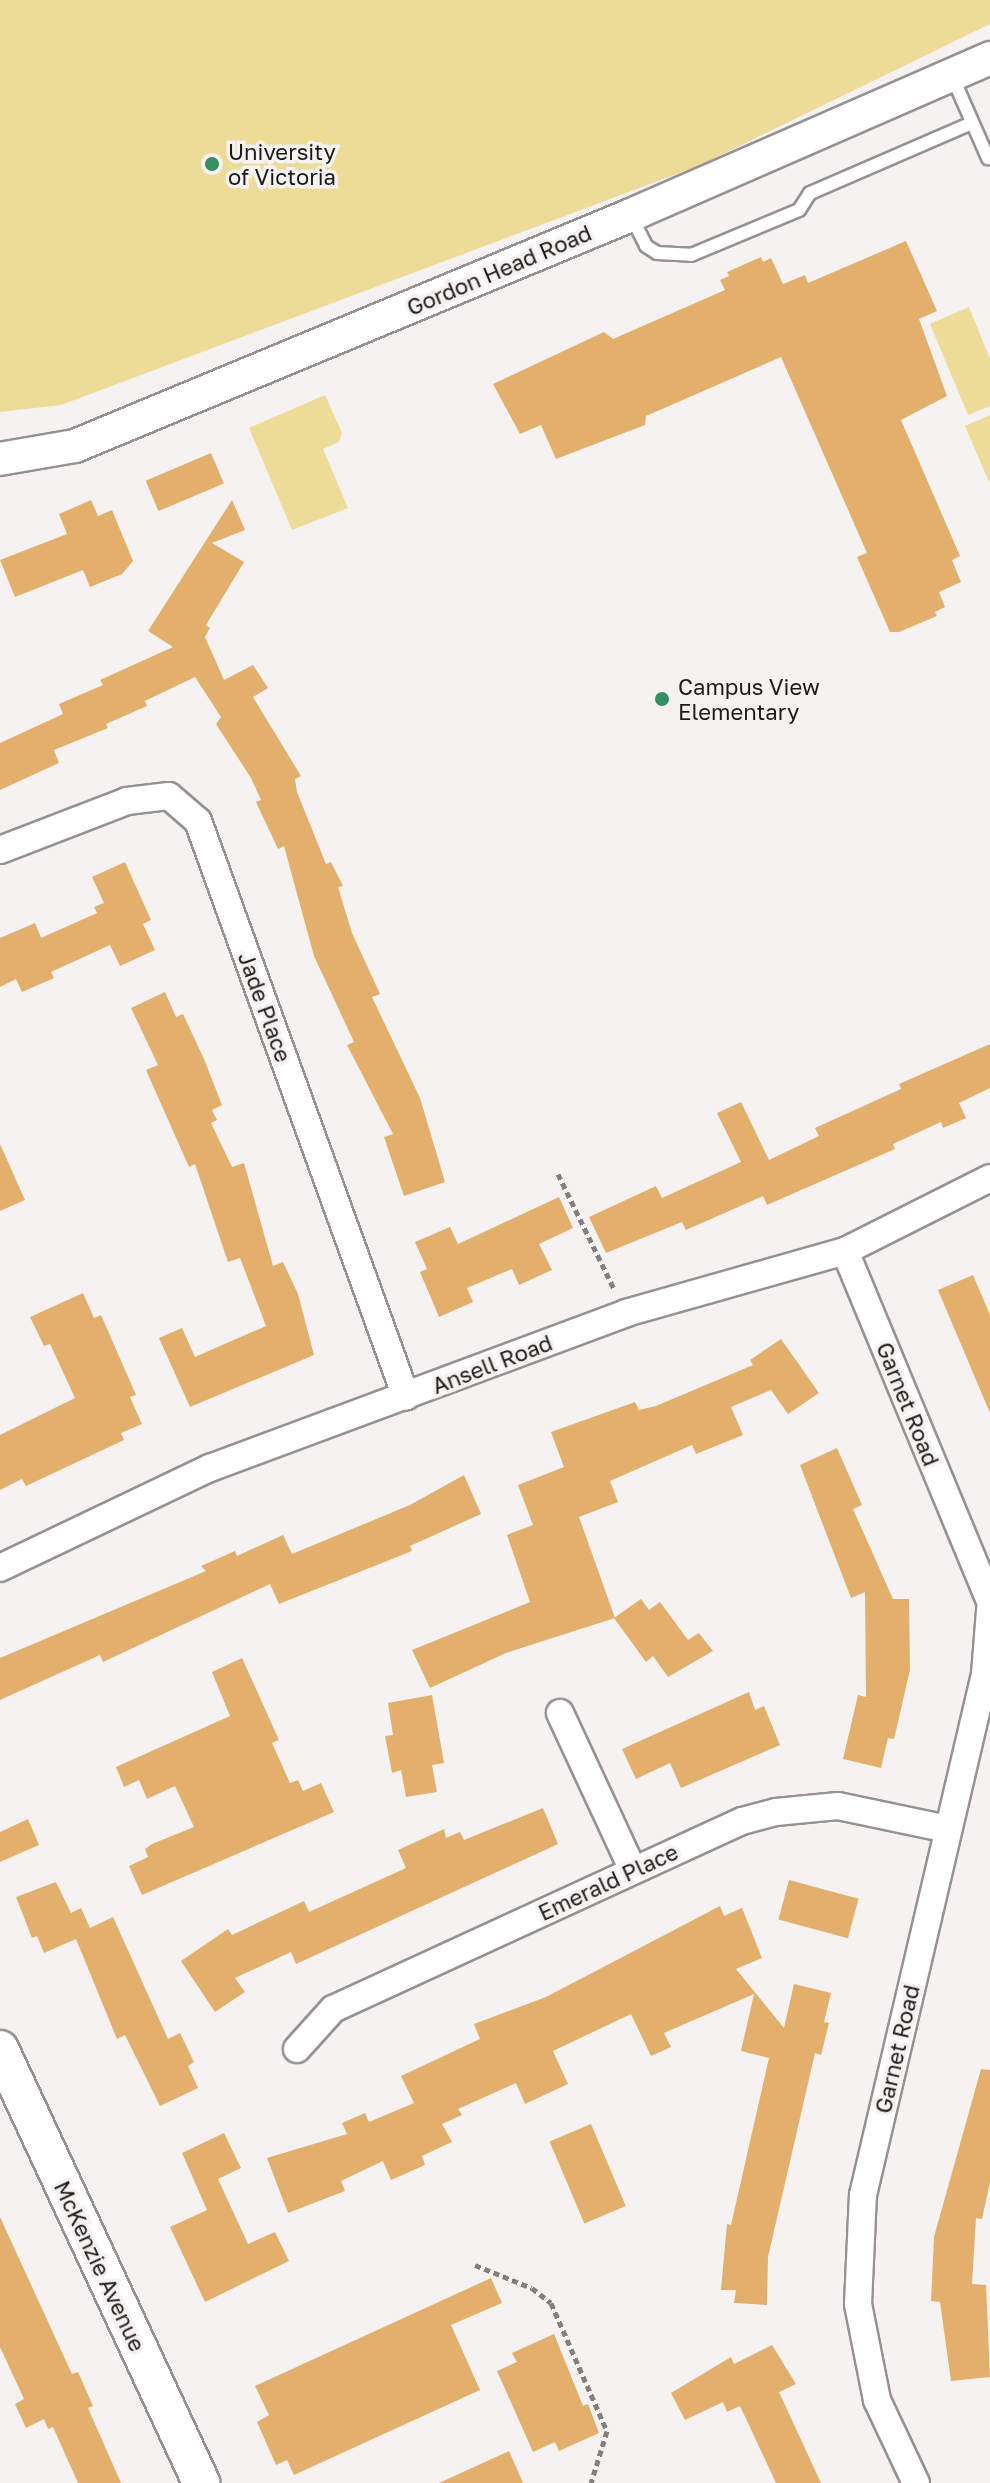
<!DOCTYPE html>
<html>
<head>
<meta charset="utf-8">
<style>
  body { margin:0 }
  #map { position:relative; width:990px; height:2483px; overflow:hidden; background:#f5f2f1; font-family:"Golos Text",sans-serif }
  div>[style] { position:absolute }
  .green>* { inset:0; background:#eddb98 }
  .building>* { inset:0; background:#e2b06c; transform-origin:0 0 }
  .path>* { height:5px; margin-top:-2.5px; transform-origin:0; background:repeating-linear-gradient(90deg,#82807f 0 6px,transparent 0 10px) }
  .roads { filter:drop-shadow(2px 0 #959291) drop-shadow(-2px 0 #959291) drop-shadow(0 2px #959291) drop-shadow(0 -2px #959291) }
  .service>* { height:12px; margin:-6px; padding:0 6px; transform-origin:6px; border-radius:6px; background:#fff }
  .minor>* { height:26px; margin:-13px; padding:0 13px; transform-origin:13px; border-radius:13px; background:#fff }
  .tertiary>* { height:32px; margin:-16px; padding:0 16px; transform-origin:16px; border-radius:16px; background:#fff }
  .secondary>* { height:36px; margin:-18px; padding:0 18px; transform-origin:18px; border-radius:18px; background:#fff }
  .dots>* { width:22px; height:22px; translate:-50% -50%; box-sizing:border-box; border:4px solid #f5f2f1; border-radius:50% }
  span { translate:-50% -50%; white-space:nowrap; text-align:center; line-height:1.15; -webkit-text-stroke:7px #f5f2f1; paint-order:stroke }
  .poi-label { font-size:22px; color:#1b1a19 }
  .left { translate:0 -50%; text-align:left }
  .street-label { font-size:22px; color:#1b1a19 }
</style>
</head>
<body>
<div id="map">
  <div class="green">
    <i style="clip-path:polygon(0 0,990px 0,990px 24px,698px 166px,61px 405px,0 412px)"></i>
    <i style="clip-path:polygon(969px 307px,990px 359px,990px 406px,968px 415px,930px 324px)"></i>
    <i style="clip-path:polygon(325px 395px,342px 433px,339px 442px,323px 449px,348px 508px,292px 530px,249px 428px)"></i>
    <i style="clip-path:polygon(990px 415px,990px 481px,989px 482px,965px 426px)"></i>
  </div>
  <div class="building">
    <i style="clip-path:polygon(906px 241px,937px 311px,919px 319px,947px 396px,901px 420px,960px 556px,952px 560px,961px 582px,939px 592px,945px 607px,935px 612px,937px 616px,899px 632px,890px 632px,857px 557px,867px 553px,781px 357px,646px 416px,645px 425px,556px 459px,541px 425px,520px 434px,493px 384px,604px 332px,613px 339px,725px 290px,720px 280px,729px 276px,727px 272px,761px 257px,763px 262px,771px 258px,783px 284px,805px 275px,808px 283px)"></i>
    <i style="left:211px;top:453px;width:33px;height:71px;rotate:67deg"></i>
    <i style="clip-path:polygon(91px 500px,98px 516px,112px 510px,133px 561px,122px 574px,90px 587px,83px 570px,15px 597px,0 560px,67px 534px,59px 514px)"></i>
    <i style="clip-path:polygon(232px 500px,245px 530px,212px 543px,244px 562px,206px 625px,210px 628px,205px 637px,224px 680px,253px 665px,268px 688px,253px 697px,301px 776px,295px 779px,297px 792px,326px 864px,331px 862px,343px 886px,338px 887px,352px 933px,380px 994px,372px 997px,420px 1098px,445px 1182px,404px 1196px,384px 1137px,393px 1134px,347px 1045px,354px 1042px,314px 956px,284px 846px,278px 849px,256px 802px,261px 800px,251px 778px,216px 724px,221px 717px,195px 677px,145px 701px,147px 706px,106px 724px,108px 728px,54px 750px,59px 763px,0 790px,0 743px,63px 714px,59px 704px,103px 685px,100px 680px,173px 647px,148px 631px)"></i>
    <i style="clip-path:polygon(125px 862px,151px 920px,143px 924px,155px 950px,120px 966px,110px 945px,51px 972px,54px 978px,22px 992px,16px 979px,0 987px,0 938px,35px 923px,41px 938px,97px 913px,94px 907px,104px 903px,92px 877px)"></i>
    <i style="clip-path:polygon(165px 992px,176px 1017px,183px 1014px,204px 1059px,222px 1105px,212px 1110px,217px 1120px,211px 1123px,232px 1167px,244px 1163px,273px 1266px,283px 1262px,298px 1294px,314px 1355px,190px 1407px,159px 1338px,182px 1328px,195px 1357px,266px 1326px,240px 1258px,228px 1262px,195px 1164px,189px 1167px,146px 1070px,158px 1065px,131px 1008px)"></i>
    <i style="clip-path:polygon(990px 1044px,990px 1088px,959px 1103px,966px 1118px,943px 1128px,941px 1122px,893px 1144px,895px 1149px,767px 1205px,763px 1196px,686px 1230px,682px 1222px,606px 1253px,589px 1217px,656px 1186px,662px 1198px,741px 1162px,717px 1113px,741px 1102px,769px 1160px,819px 1136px,815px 1128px,901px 1089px,899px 1084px)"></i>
    <i style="clip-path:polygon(0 1144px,25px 1200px,0 1211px)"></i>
    <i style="clip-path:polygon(559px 1197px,573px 1228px,539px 1244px,552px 1270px,519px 1285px,512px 1269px,467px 1288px,473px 1302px,439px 1317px,420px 1272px,427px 1269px,415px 1242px,450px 1227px,458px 1244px)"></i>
    <i style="clip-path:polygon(973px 1275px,990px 1315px,990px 1413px,938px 1290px)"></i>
    <i style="clip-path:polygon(83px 1293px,94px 1318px,101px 1315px,136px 1395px,130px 1397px,142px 1424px,121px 1433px,124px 1440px,26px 1486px,22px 1479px,0 1490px,0 1435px,75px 1398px,50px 1344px,44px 1346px,30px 1317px)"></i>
    <i style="clip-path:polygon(781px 1339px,819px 1393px,788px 1414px,771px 1390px,731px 1407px,743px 1435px,696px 1454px,692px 1445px,610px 1481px,618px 1502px,579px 1517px,615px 1618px,506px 1653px,430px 1688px,412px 1650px,530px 1602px,507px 1535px,533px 1525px,518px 1485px,564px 1467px,551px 1432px,635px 1402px,639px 1410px,656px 1406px,753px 1365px,750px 1360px)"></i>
    <i style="clip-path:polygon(837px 1448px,862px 1505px,853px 1509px,893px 1599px,909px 1599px,910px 1670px,894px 1739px,888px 1738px,881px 1768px,843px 1759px,858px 1695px,866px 1697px,865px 1592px,851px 1598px,800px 1465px)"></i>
    <i style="clip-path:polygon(464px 1475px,481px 1514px,410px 1546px,412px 1551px,279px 1604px,270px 1584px,103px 1662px,100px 1655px,0 1700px,0 1658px,206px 1571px,201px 1566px,235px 1551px,237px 1556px,283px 1535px,292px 1554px,410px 1505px)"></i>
    <i style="clip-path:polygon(641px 1599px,649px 1610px,660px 1602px,688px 1640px,699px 1633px,713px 1651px,668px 1677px,653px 1656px,646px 1662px,614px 1618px)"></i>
    <i style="clip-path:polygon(242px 1658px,279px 1740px,272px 1743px,290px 1783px,298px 1780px,303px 1791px,321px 1783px,334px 1812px,142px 1895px,129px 1866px,148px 1857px,145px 1849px,152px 1844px,194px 1827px,175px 1786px,147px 1799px,139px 1780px,124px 1787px,116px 1767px,230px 1716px,212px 1672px)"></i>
    <i style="clip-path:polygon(749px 1692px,755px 1710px,764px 1706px,780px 1745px,681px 1788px,670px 1763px,636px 1779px,622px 1749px)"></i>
    <i style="clip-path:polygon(432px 1695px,444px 1763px,432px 1765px,437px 1792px,406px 1797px,401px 1770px,392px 1773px,385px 1736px,393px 1735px,388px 1703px)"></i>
    <i style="clip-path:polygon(543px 1808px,558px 1844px,296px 1964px,291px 1952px,235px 1978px,245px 1992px,215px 2012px,181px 1961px,228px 1929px,232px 1935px,304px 1901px,309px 1912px,406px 1868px,398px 1850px,444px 1829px,446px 1838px,460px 1832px,464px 1840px)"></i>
    <i style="clip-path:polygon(28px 1819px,39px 1845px,0 1862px,0 1832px)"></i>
    <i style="left:789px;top:1880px;width:72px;height:41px;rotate:15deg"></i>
    <i style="clip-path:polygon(56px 1882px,71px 1913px,81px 1908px,90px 1928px,113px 1917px,168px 2039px,180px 2033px,194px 2062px,188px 2066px,198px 2088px,160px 2106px,125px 2035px,117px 2039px,76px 1939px,44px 1953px,37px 1936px,32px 1938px,16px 1897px)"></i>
    <i style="clip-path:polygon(720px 1906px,724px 1916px,742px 1908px,762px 1958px,736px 1969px,784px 2028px,794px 1984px,831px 1993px,824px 2022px,829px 2023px,821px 2055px,815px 2053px,768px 2257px,767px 2305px,734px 2303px,736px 2290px,721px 2290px,727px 2224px,731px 2225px,769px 2058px,741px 2051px,754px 1994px,664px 2033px,671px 2047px,651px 2056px,631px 2014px,553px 2051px,568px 2084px,525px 2104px,516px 2083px,458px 2109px,462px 2115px,442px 2124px,452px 2142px,422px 2156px,425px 2165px,391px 2180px,383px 2161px,341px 2181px,345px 2191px,288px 2213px,267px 2158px,347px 2134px,342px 2123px,365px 2113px,369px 2122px,414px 2103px,401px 2076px,480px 2039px,474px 2024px,546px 1997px)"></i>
    <i style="clip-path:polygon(981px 2069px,990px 2070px,990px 2182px,982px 2219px,976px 2218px,972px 2284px,986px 2285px,990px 2377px,951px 2381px,940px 2302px,931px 2301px,934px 2237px)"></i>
    <i style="left:591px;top:2124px;width:89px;height:45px;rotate:67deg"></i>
    <i style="clip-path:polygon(224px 2133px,241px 2168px,218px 2179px,248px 2244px,275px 2232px,289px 2261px,205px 2302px,170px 2227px,207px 2210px,182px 2153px)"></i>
    <i style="clip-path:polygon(0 2217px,72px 2374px,78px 2372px,93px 2406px,88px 2408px,121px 2483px,78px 2483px,53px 2427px,48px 2429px,44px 2419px,26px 2428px,15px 2404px,24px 2399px,0 2347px)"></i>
    <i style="clip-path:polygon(491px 2278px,502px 2303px,451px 2325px,480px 2390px,294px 2475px,287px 2460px,276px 2465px,257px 2422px,269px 2415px,255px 2386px)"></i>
    <i style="clip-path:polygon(554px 2334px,583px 2406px,588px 2404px,599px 2433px,559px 2451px,555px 2442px,533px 2452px,497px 2371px,517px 2362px,512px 2353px)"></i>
    <i style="clip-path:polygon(772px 2345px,796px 2384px,779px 2392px,821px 2483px,776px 2483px,740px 2406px,727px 2412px,723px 2402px,685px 2420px,671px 2393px,731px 2357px,734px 2364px)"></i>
    <i style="clip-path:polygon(509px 2451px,523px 2483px,439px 2483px)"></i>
  </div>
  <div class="path">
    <i style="left:558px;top:1174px;width:130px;rotate:64deg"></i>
    <i style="left:475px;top:2265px;width:61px;rotate:22deg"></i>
    <i style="left:532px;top:2288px;width:24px;rotate:38deg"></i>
    <i style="left:551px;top:2303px;width:140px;rotate:66.4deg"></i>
    <i style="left:607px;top:2431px;width:54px;rotate:107.1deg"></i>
  </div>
  <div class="roads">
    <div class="service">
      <i style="left:952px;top:76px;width:90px;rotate:66.3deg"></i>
      <i style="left:632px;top:218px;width:31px;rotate:63deg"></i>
      <i style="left:646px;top:246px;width:13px;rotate:32deg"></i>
      <i style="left:657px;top:253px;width:34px;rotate:3deg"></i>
      <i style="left:691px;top:255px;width:117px;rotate:-22.6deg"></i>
      <i style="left:799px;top:210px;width:20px;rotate:-57deg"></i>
      <i style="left:810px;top:193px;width:176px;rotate:-23.4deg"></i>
    </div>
    <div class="minor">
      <i style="left:0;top:850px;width:136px;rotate:-21.1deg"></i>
      <i style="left:127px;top:801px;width:42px;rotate:-6.8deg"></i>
      <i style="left:169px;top:796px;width:38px;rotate:41deg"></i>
      <i style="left:198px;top:821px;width:612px;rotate:70.14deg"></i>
      <i style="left:845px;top:1251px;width:379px;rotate:67.5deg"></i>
      <i style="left:0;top:1568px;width:233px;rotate:-25.5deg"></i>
      <i style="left:210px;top:1468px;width:444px;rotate:-20.4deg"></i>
      <i style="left:626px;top:1313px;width:228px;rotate:-15.8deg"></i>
      <i style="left:845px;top:1251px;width:162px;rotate:-26.7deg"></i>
      <i style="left:560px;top:1713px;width:173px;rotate:65.1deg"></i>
      <i style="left:297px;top:2049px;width:54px;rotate:-48deg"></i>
      <i style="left:333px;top:2009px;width:450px;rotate:-24.7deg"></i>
      <i style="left:742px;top:1821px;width:35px;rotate:-15deg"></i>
      <i style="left:776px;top:1812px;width:62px;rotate:-5.5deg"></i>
      <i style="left:838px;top:1806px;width:112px;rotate:11.8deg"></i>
      <i style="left:916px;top:2483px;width:92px;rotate:-115.2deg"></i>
      <i style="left:877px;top:2400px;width:98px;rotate:-101.2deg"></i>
      <i style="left:858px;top:2304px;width:109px;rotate:-87.4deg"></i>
      <i style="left:863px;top:2195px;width:535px;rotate:-76.82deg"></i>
      <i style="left:985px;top:1674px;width:64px;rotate:-85.5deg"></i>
    </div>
    <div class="tertiary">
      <i style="left:0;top:459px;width:76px;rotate:-9.8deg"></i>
      <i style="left:75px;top:446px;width:602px;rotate:-22.56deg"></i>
      <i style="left:631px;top:215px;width:392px;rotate:-23.6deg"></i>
    </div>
    <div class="secondary">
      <i style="left:0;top:2049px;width:478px;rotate:65.1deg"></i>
    </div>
  </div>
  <div class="dots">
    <i style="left:212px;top:164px;background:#368e63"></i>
    <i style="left:662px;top:699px;background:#368e63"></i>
  </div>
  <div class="poi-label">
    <span class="left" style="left:228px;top:164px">University<br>of Victoria</span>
    <span class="left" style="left:678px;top:699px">Campus View<br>Elementary</span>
  </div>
  <div class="street-label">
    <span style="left:499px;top:270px;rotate:-23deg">Gordon Head Road</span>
    <span style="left:265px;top:1007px;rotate:70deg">Jade Place</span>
    <span style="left:492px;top:1364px;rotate:-21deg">Ansell Road</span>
    <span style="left:908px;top:1404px;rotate:68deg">Garnet Road</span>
    <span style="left:608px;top:1882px;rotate:-25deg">Emerald Place</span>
    <span style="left:897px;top:2049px;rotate:-77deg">Garnet Road</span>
    <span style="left:100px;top:2266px;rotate:65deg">McKenzie Avenue</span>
  </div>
</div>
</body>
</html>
